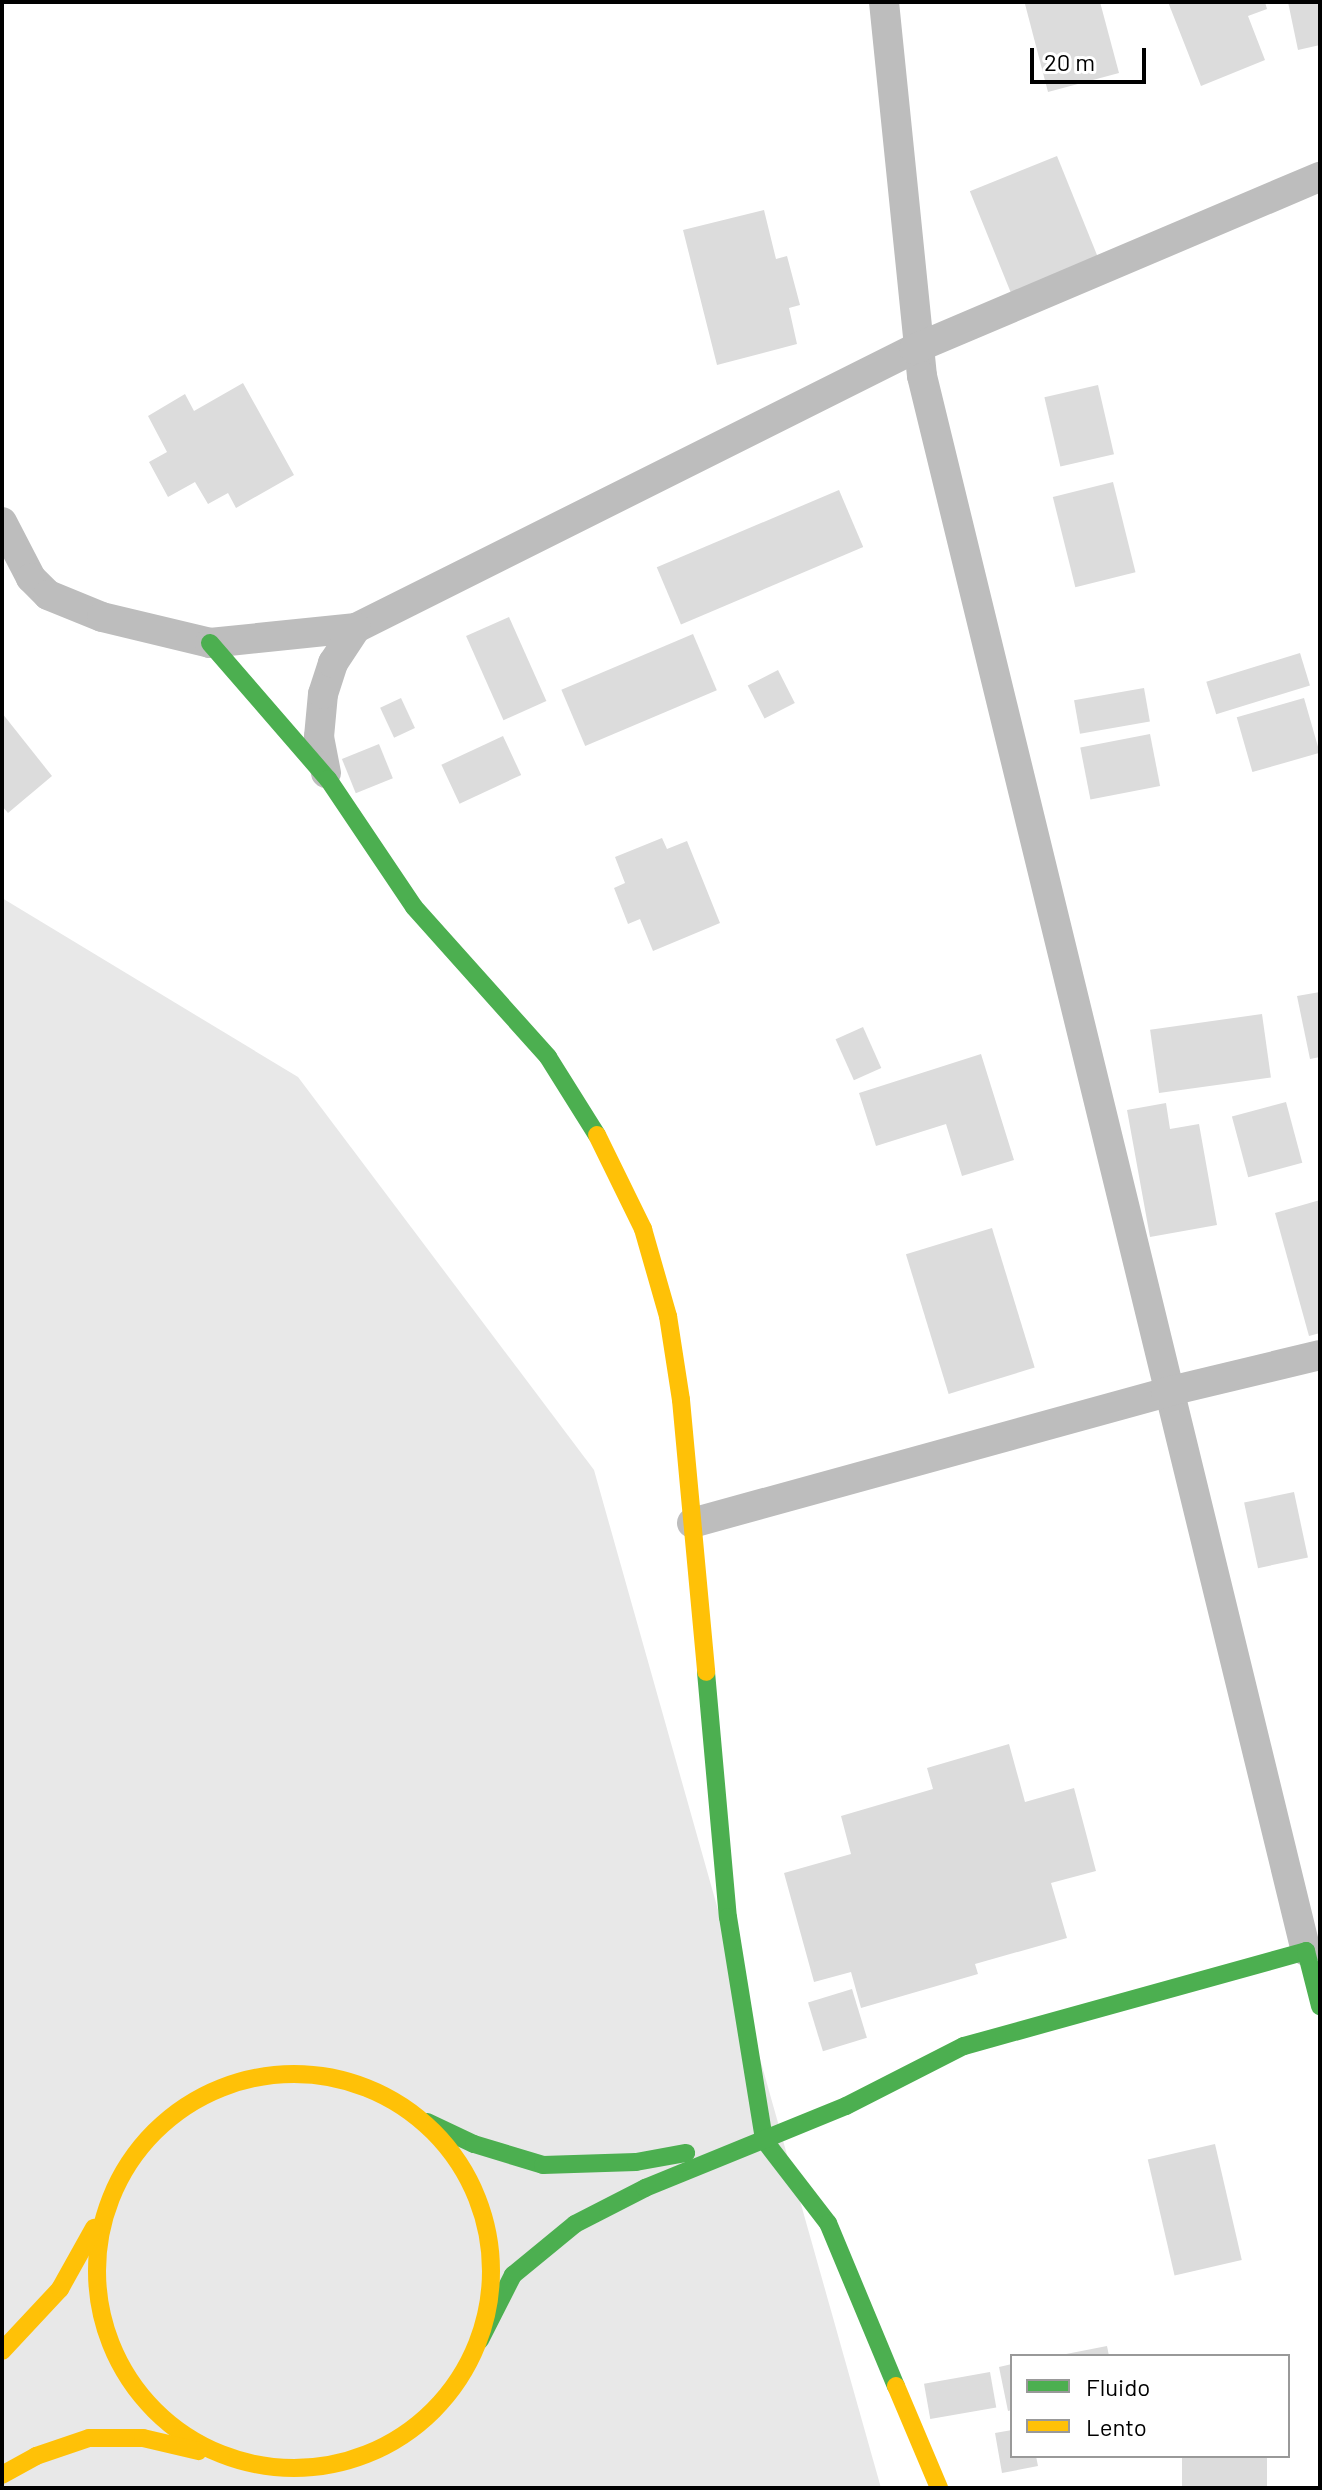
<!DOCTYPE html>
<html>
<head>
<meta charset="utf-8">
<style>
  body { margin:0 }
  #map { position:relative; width:1322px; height:2490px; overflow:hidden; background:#fff; font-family:Barlow,sans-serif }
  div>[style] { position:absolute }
  .green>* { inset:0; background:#e8e8e8 }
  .building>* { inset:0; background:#dcdcdc; transform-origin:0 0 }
  .street>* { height:30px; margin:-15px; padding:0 15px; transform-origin:15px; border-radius:15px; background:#bdbdbd }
  .fast>* { height:18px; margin:-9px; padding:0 9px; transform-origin:9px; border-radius:9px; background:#4caf50 }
  .slow>* { height:18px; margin:-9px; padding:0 9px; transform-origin:9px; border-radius:9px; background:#ffc107 }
  .slow>.ring { margin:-9px; padding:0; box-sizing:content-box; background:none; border:18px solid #ffc107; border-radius:50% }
  span { translate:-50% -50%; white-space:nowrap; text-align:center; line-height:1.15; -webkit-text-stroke:8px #fff; paint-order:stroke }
  .frame { position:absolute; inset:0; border:4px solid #000; pointer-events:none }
  .legend { position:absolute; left:1010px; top:2354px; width:280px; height:104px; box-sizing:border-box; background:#fff; border:2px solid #999; margin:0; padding:10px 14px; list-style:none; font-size:24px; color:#000 }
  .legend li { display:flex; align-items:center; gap:16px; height:40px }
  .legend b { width:40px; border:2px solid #999 }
  .scale { position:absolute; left:1030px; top:48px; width:116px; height:36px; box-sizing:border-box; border:4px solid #000; border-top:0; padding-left:10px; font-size:24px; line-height:28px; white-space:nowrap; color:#000; -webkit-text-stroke:6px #fff; paint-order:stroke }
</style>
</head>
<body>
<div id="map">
  <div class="green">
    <i style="clip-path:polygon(2px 898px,298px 1077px,594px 1470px,881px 2488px,2px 2488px)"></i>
  </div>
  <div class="building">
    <i style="clip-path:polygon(1100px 2px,1119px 73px,1048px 92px,1025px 4px)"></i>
    <i style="clip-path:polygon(1168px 2px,1265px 2px,1267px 9px,1248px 16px,1265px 60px,1201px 86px)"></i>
    <i style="clip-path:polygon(1288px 2px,1320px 2px,1320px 45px,1298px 50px)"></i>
    <i style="left:1057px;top:156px;width:109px;height:94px;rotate:68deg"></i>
    <i style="clip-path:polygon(764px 210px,776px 259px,787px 256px,800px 305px,789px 308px,797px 344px,717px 365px,683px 230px)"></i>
    <i style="clip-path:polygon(243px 383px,294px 475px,236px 508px,228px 493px,208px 504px,195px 482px,168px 497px,149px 462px,167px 452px,148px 416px,185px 394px,194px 411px)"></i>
    <i style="left:1098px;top:385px;width:71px;height:55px;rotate:77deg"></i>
    <i style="left:1113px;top:482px;width:93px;height:62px;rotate:76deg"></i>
    <i style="left:839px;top:490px;width:62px;height:198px;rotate:67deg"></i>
    <i style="left:509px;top:617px;width:92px;height:47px;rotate:66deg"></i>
    <i style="left:693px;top:634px;width:61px;height:143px;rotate:67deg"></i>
    <i style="left:1300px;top:653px;width:34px;height:98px;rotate:73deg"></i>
    <i style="left:778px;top:670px;width:37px;height:34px;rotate:63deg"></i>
    <i style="left:1144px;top:688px;width:34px;height:71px;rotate:80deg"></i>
    <i style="left:401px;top:698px;width:33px;height:23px;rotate:65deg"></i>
    <i style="left:1304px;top:698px;width:57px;height:70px;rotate:74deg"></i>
    <i style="clip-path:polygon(2px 713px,52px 776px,8px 813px,2px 806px)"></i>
    <i style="left:1150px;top:734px;width:53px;height:71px;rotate:79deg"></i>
    <i style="left:503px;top:736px;width:43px;height:68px;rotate:65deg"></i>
    <i style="left:379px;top:744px;width:37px;height:40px;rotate:68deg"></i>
    <i style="clip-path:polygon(662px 838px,667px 849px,687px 841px,720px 923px,653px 951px,640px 919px,628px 924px,614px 888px,625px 883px,615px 857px)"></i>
    <i style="clip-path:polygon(1320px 992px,1320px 1057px,1310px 1059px,1297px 996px)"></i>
    <i style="left:1262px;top:1014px;width:64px;height:113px;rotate:82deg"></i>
    <i style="left:863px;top:1027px;width:45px;height:30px;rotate:66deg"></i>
    <i style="clip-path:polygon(981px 1054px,1014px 1160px,962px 1176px,946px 1124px,876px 1146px,859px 1093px)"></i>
    <i style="left:1286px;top:1102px;width:63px;height:56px;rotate:75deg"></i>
    <i style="clip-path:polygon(1166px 1103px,1170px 1129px,1199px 1124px,1217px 1225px,1150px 1237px,1127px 1110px)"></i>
    <i style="clip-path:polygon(1320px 1200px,1320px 1333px,1309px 1336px,1275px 1213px)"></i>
    <i style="left:992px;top:1228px;width:146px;height:90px;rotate:73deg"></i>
    <i style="left:1294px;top:1492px;width:67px;height:51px;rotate:78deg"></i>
    <i style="clip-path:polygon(1009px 1744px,1025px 1802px,1074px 1788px,1096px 1871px,1051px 1883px,1067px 1938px,975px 1964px,978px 1974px,861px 2008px,851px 1972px,814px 1982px,784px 1873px,851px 1854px,841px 1816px,933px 1789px,927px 1768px)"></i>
    <i style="left:852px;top:1989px;width:51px;height:46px;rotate:73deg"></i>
    <i style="left:1215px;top:2144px;width:119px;height:69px;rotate:77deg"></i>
    <i style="clip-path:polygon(1107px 2346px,1109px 2356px,1061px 2356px,1061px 2355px)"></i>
    <i style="clip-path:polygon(1012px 2364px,1012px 2410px,1008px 2411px,999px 2367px)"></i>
    <i style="left:990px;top:2372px;width:36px;height:67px;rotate:80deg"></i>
    <i style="clip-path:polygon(1012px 2430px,1012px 2456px,1036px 2456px,1038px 2466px,1002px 2473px,995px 2433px)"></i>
    <i style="left:1182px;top:2456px;width:85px;height:33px"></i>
  </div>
  <div class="street">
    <i style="left:884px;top:2px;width:376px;rotate:84.2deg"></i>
    <i style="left:922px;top:376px;width:1621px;rotate:76.3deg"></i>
    <i style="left:2px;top:522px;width:63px;rotate:62.6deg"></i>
    <i style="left:31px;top:578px;width:24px;rotate:45deg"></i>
    <i style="left:48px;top:595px;width:58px;rotate:22.2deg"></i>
    <i style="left:102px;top:617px;width:111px;rotate:13.5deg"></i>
    <i style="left:210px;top:643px;width:147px;rotate:-5.9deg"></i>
    <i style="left:356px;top:628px;width:624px;rotate:-26.57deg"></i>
    <i style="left:914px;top:349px;width:441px;rotate:-23deg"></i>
    <i style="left:326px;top:773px;width:37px;rotate:-101deg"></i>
    <i style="left:319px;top:737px;width:43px;rotate:-84.7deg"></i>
    <i style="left:323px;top:694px;width:33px;rotate:-72deg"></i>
    <i style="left:333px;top:663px;width:42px;rotate:-56.7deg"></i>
    <i style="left:692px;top:1523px;width:492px;rotate:-15.4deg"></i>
    <i style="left:1166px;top:1392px;width:158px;rotate:-13.5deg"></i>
  </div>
  <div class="fast">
    <i style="left:210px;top:643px;width:180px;rotate:49.1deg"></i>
    <i style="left:328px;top:779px;width:154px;rotate:56.1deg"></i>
    <i style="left:414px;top:907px;width:201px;rotate:48.2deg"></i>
    <i style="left:548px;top:1057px;width:92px;rotate:57.9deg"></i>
    <i style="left:706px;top:1672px;width:246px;rotate:84.9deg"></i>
    <i style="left:728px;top:1917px;width:226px;rotate:80.8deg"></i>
    <i style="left:764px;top:2140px;width:105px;rotate:52.4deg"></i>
    <i style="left:828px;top:2223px;width:177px;rotate:67.4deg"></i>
    <i style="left:427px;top:2122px;width:52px;rotate:25.1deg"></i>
    <i style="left:474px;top:2144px;width:72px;rotate:16.9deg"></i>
    <i style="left:543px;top:2165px;width:93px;rotate:-1.8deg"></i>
    <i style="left:636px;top:2162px;width:51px;rotate:-10.2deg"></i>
    <i style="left:480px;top:2340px;width:73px;rotate:-63.1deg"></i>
    <i style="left:513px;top:2275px;width:80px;rotate:-39.4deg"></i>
    <i style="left:575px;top:2224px;width:79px;rotate:-27.2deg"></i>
    <i style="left:645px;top:2188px;width:217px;rotate:-22.2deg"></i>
    <i style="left:846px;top:2106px;width:132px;rotate:-27deg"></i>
    <i style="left:964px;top:2046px;width:355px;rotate:-15.5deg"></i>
    <i style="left:1306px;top:1951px;width:57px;rotate:75.7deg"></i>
  </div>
  <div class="slow">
    <i style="left:597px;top:1135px;width:105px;rotate:63.9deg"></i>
    <i style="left:643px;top:1229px;width:91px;rotate:74deg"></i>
    <i style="left:668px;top:1316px;width:85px;rotate:81.2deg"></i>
    <i style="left:681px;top:1400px;width:273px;rotate:84.7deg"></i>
    <i class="ring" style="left:97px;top:2074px;width:376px;height:376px"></i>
    <i style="left:2px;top:2351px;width:85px;rotate:-46.9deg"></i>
    <i style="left:60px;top:2289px;width:70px;rotate:-60.9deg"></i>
    <i style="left:896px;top:2386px;width:111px;rotate:67.1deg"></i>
    <i style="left:2px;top:2475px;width:39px;rotate:-29deg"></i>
    <i style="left:36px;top:2456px;width:56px;rotate:-18.8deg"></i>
    <i style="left:89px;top:2438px;width:54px"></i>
    <i style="left:143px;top:2438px;width:57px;rotate:13.3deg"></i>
  </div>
  <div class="frame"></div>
  <ul class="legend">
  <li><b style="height:10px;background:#4caf50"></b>Fluido</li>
  <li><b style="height:10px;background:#ffc107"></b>Lento</li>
  </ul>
  <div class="scale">20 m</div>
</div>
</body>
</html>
